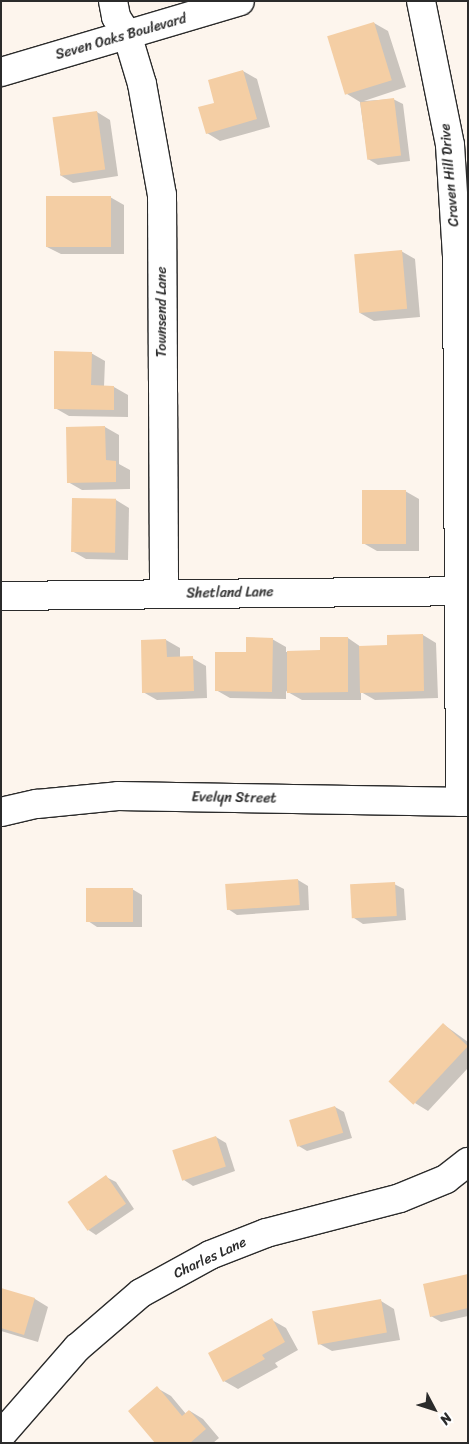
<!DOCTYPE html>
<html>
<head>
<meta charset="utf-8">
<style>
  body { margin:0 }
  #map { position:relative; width:469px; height:1444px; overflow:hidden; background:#fdf5ed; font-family:Sriracha,sans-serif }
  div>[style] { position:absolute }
  .shadow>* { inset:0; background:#0003 }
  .building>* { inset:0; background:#f4cea4; transform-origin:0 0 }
  .roads { filter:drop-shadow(1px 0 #2b2b2b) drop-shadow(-1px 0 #2b2b2b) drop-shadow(0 1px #2b2b2b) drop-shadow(0 -1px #2b2b2b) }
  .minor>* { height:28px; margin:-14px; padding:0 14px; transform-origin:14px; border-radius:14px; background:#fff }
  span { translate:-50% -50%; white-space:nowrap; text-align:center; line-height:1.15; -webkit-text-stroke:4.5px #fff; paint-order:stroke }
  .street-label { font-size:14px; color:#2b2b2b }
  .frame { position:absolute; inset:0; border:2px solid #2b2b2b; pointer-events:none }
  .north { position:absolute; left:409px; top:1384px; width:50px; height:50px; -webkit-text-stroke:4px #fff; paint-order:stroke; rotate:130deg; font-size:14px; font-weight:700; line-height:20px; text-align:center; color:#2b2b2b }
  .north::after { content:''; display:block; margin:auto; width:18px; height:22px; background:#2b2b2b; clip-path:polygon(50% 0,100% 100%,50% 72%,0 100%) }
</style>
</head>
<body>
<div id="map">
  <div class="shadow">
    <i style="clip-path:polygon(374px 23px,388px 31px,406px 87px,364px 101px,393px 99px,403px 104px,410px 161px,378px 165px,368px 159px,360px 102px,347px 94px)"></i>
    <i style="clip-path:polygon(243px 71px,257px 79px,270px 127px,220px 141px,207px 133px,216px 104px,210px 81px)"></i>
    <i style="clip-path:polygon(97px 112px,110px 120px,118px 176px,73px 183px,60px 175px)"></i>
    <i style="clip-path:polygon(110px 197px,124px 205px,124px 254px,61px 254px,47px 247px)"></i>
    <i style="clip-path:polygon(401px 251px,415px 259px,420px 317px,374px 321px,360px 313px)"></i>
    <i style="clip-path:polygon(91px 353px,105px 361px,104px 387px,114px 387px,128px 395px,128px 417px,69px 416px,55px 408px)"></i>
    <i style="clip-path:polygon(105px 427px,119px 435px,119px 464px,130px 470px,130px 489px,82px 490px,68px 482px)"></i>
    <i style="clip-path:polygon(405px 491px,419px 499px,419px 551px,377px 551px,363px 543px)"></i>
    <i style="clip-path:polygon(116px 500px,129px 508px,128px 560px,86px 559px,72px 551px)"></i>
    <i style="clip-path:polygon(423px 635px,436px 643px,438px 698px,375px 700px,361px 692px,361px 700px,302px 700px,286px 691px,286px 699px,230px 698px,216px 690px,247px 654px,272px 639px,286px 647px,286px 652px,321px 652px,348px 638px,361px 647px,388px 646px)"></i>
    <i style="clip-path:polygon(166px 640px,180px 648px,180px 658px,192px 658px,206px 666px,207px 698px,157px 700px,143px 692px)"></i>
    <i style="clip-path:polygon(298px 880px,308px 886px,309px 910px,237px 915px,228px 909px)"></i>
    <i style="clip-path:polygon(394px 884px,404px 889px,406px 920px,363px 924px,354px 918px)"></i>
    <i style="clip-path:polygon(132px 889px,142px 895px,142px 927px,97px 927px,88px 921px)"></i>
    <i style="clip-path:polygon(443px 1024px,468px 1042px,468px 1068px,428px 1111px,415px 1103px)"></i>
    <i style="clip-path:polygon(335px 1107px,344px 1112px,352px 1138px,307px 1151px,297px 1145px)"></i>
    <i style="clip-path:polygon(216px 1137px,226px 1143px,235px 1171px,193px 1186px,184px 1180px)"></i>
    <i style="clip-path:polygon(106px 1177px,116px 1182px,134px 1209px,96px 1235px,87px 1229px)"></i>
    <i style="clip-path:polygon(468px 1275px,468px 1316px,441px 1322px,431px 1316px)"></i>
    <i style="clip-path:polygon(1px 1289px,35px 1299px,48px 1307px,38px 1342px,1px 1331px)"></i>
    <i style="clip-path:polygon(381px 1301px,394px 1309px,400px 1340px,332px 1351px,318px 1343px)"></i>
    <i style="clip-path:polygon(272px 1320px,286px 1328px,298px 1350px,275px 1363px,278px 1367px,238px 1389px,224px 1381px)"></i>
    <i style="clip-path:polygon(157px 1388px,171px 1396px,186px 1414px,190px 1411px,203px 1419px,219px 1438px,213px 1443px,156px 1443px)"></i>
  </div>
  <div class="building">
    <i style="left:374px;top:22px;width:61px;height:49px;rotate:73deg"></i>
    <i style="clip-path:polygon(243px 70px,257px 119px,206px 134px,198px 107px,214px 103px,208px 80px)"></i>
    <i style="left:394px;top:98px;width:58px;height:34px;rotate:83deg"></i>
    <i style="left:97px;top:111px;width:59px;height:45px;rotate:82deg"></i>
    <i style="left:46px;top:196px;width:65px;height:51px"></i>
    <i style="left:402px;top:250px;width:59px;height:48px;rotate:85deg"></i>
    <i style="clip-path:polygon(54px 351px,92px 352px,91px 385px,114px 386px,114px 410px,54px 409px)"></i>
    <i style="clip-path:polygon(105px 426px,106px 460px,116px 461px,116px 482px,67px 483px,66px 427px)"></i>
    <i style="left:362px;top:490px;width:44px;height:54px"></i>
    <i style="left:72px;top:498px;width:44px;height:54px;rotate:1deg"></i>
    <i style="clip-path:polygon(423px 634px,424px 691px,360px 693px,359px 646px,387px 645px,387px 635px)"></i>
    <i style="clip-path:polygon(246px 637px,273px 638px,272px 692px,215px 691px,215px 652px,246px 652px)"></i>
    <i style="clip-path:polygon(320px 637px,348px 637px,348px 692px,287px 693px,287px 651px,320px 650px)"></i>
    <i style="clip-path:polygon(166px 639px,167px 657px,193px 656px,194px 691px,142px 693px,141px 640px)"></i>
    <i style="left:298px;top:879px;width:26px;height:73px;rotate:86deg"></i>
    <i style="left:395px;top:882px;width:34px;height:45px;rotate:87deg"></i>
    <i style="left:86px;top:888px;width:47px;height:34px"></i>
    <i style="left:443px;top:1023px;width:34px;height:80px;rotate:43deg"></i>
    <i style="left:335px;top:1106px;width:28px;height:48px;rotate:73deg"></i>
    <i style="left:216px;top:1136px;width:32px;height:46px;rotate:72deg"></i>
    <i style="left:106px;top:1175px;width:35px;height:47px;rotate:55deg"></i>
    <i style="clip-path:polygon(468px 1274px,468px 1308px,430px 1317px,423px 1284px)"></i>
    <i style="clip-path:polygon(1px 1288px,35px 1298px,24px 1335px,1px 1328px)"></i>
    <i style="left:381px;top:1299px;width:34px;height:70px;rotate:80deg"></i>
    <i style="clip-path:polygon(272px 1318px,285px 1342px,262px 1355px,265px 1359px,223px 1382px,208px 1353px)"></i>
    <i style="clip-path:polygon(157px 1386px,182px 1416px,189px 1410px,206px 1429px,190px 1443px,155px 1443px,128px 1411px)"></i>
  </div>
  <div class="roads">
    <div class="minor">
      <i style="left:113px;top:1px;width:16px;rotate:79deg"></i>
      <i style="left:116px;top:17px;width:20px;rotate:57deg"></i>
      <i style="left:127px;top:34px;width:52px;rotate:73.3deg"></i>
      <i style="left:142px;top:84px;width:113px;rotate:79.8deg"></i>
      <i style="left:162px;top:195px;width:399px;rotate:89.7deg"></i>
      <i style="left:421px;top:1px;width:147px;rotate:78.6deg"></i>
      <i style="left:450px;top:145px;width:112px;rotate:86.4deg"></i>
      <i style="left:457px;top:257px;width:545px;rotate:89.68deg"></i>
      <i style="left:1px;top:72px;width:249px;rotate:-16.5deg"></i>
      <i style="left:1px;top:596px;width:458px;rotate:-0.6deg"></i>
      <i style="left:1px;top:812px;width:37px;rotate:-13deg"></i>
      <i style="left:37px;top:804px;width:81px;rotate:-5.6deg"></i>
      <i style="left:118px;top:796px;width:350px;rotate:1deg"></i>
      <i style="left:1px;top:1435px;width:116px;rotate:-48.9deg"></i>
      <i style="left:77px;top:1348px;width:84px;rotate:-40.7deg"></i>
      <i style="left:141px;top:1293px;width:79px;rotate:-28.8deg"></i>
      <i style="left:210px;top:1255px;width:60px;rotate:-21.4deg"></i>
      <i style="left:266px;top:1233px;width:138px;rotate:-14.6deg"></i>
      <i style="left:400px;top:1198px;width:50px;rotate:-22.4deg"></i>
      <i style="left:446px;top:1179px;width:28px;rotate:-38deg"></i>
    </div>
  </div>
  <div class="street-label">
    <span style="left:121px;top:37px;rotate:-16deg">Seven Oaks Boulevard</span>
    <span style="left:450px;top:175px;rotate:-95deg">Craven Hill Drive</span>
    <span style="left:162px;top:312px;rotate:-90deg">Townsend Lane</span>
    <span style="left:230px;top:593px;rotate:-1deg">Shetland Lane</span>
    <span style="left:234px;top:798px;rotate:1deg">Evelyn Street</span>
    <span style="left:210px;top:1258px;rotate:-25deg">Charles Lane</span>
  </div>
  <div class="frame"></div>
  <div class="north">N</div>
</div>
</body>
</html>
